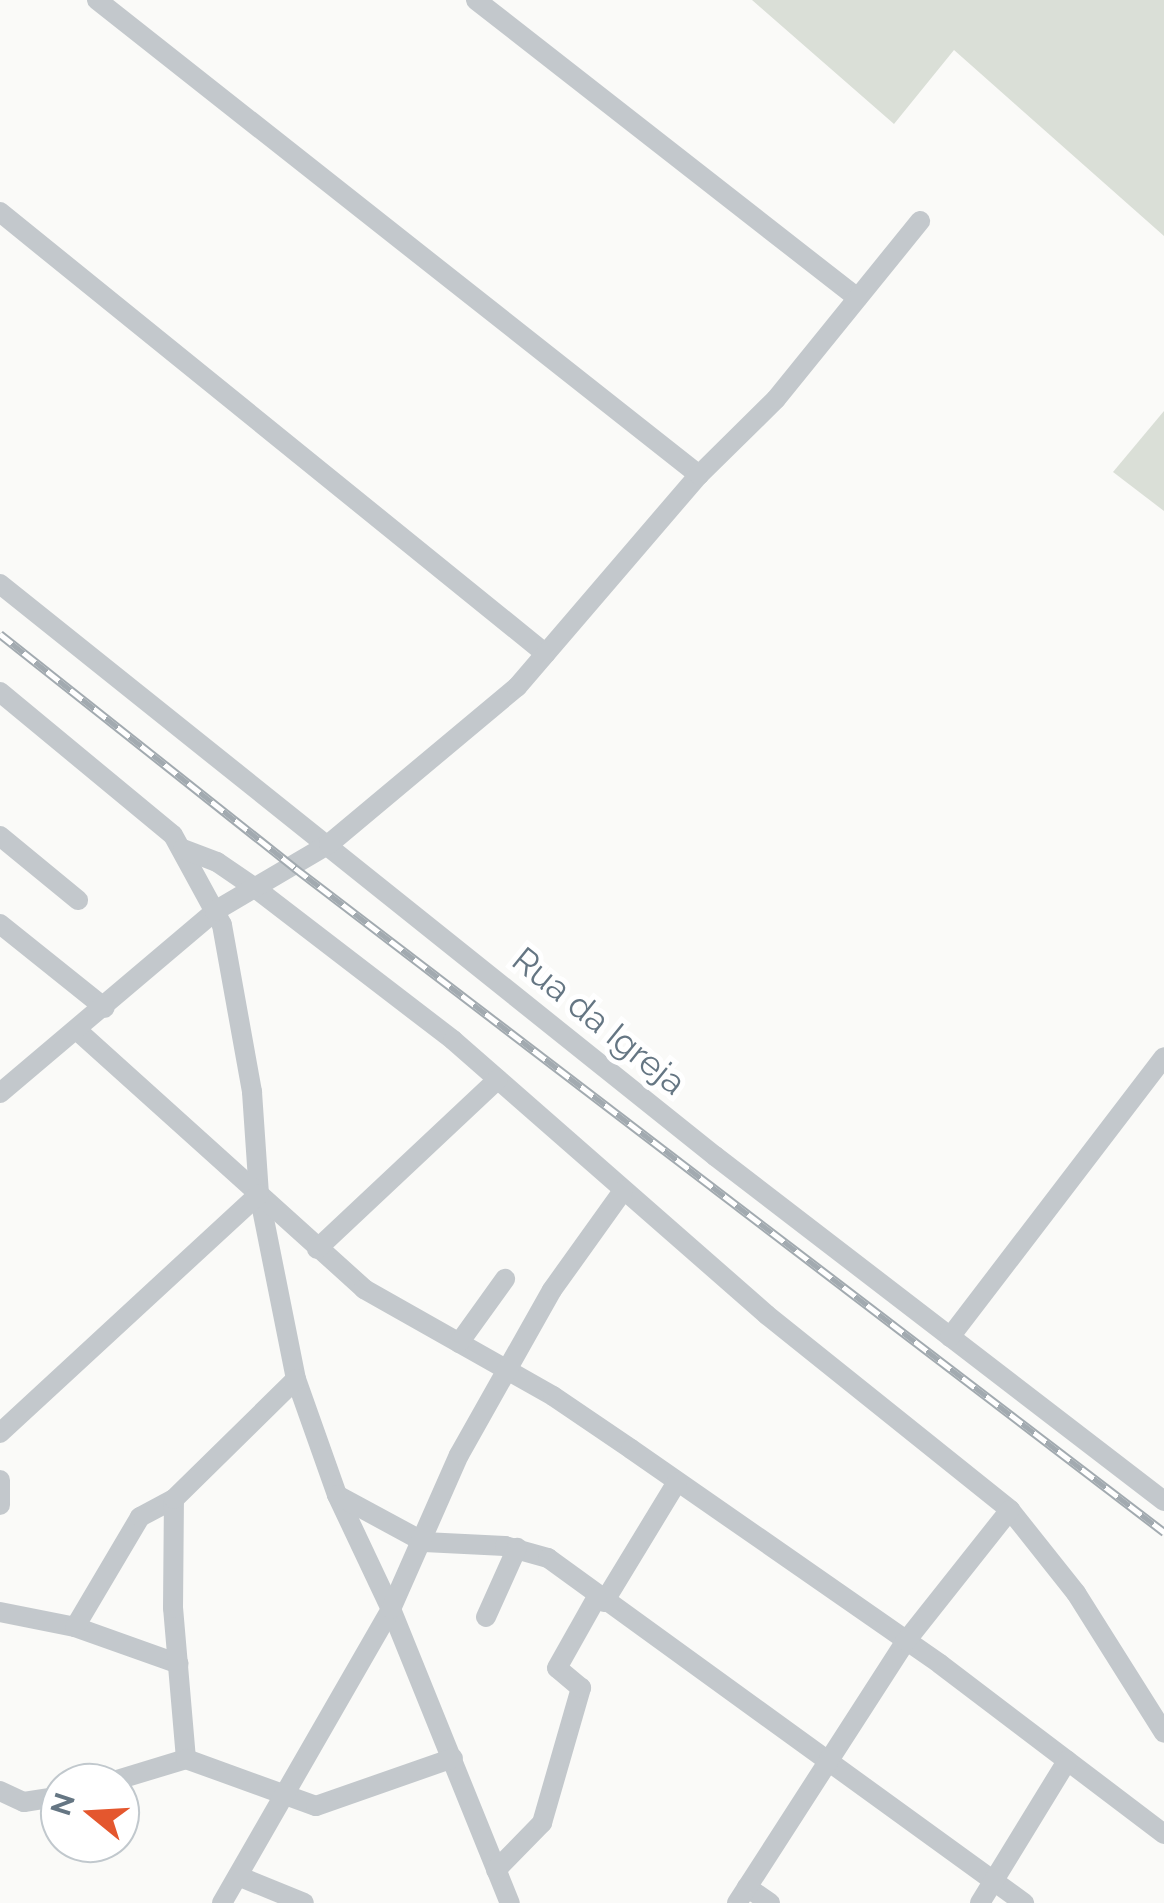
<!DOCTYPE html>
<html>
<head>
<meta charset="utf-8">
<style>
  body { margin:0 }
  #map { position:relative; width:1164px; height:1903px; overflow:hidden; background:#fafaf8; font-family:Raleway,sans-serif }
  div>[style] { position:absolute }
  .green>* { inset:0; background:#dadfd7 }
  .minor>* { height:20px; margin:-10px; padding:0 10px; transform-origin:10px; border-radius:10px; background:#c3c8cc }
  .rail>* { height:9px; margin-top:-4.5px; transform-origin:0; background:repeating-linear-gradient(90deg,#fff 0 15px,#a2aab0 0 30px); box-sizing:border-box; border-block:2px solid #a2aab0 }
  span { translate:-50% -50%; white-space:nowrap; text-align:center; line-height:1.15; -webkit-text-stroke:10px #fff; paint-order:stroke }
  .street-label { font-size:35px; color:#657683 }
  .north { position:absolute; left:40px; top:1763px; width:100px; height:100px; box-sizing:border-box; background:#fff; border:2px solid #c1c8cd; border-radius:50%; rotate:288deg; font-size:28px; font-weight:700; line-height:40px; text-align:center; color:#657683 }
  .north::after { content:''; display:block; margin:auto; width:35px; height:45px; background:#e4572e; clip-path:polygon(50% 0,100% 100%,50% 72%,0 100%) }
</style>
</head>
<body>
<div id="map">
  <div class="green">
    <i style="clip-path:polygon(752px 0,1164px 0,1164px 236px,954px 50px,894px 124px)"></i>
    <i style="clip-path:polygon(1164px 411px,1164px 511px,1113px 472px)"></i>
  </div>
  <div class="minor">
    <i style="left:97px;top:0;width:767px;rotate:38.27deg"></i>
    <i style="left:476px;top:0;width:484px;rotate:38deg"></i>
    <i style="left:0;top:212px;width:702px;rotate:38.99deg"></i>
    <i style="left:0;top:584px;width:916px;rotate:38.66deg"></i>
    <i style="left:715px;top:1156px;width:566px;rotate:37.54deg"></i>
    <i style="left:0;top:692px;width:224px;rotate:39.6deg"></i>
    <i style="left:173px;top:835px;width:102px;rotate:61.4deg"></i>
    <i style="left:222px;top:925px;width:170px;rotate:79.8deg"></i>
    <i style="left:252px;top:1092px;width:102px;rotate:86.1deg"></i>
    <i style="left:259px;top:1194px;width:189px;rotate:78.7deg"></i>
    <i style="left:296px;top:1379px;width:123px;rotate:70.5deg"></i>
    <i style="left:337px;top:1495px;width:126px;rotate:64.7deg"></i>
    <i style="left:391px;top:1609px;width:317px;rotate:68deg"></i>
    <i style="left:0;top:836px;width:101px;rotate:39.4deg"></i>
    <i style="left:183px;top:849px;width:36px;rotate:21deg"></i>
    <i style="left:217px;top:862px;width:46px;rotate:34.4deg"></i>
    <i style="left:255px;top:888px;width:250px;rotate:37.5deg"></i>
    <i style="left:453px;top:1040px;width:417px;rotate:41.2deg"></i>
    <i style="left:767px;top:1315px;width:312px;rotate:38.7deg"></i>
    <i style="left:1010px;top:1510px;width:106px;rotate:51.5deg"></i>
    <i style="left:1076px;top:1593px;width:165px;rotate:57.8deg"></i>
    <i style="left:0;top:924px;width:134px;rotate:38.7deg"></i>
    <i style="left:79px;top:1032px;width:384px;rotate:42deg"></i>
    <i style="left:364px;top:1289px;width:217px;rotate:29.5deg"></i>
    <i style="left:553px;top:1396px;width:94px;rotate:34.2deg"></i>
    <i style="left:631px;top:1449px;width:376px;rotate:34.8deg"></i>
    <i style="left:940px;top:1664px;width:281px;rotate:37.2deg"></i>
    <i style="left:0;top:1093px;width:282px;rotate:-40.2deg"></i>
    <i style="left:215px;top:911px;width:132px;rotate:-30.4deg"></i>
    <i style="left:329px;top:844px;width:245px;rotate:-39.9deg"></i>
    <i style="left:517px;top:687px;width:279px;rotate:-49.4deg"></i>
    <i style="left:699px;top:475px;width:108px;rotate:-44.6deg"></i>
    <i style="left:776px;top:399px;width:229px;rotate:-51deg"></i>
    <i style="left:317px;top:1249px;width:248px;rotate:-43.2deg"></i>
    <i style="left:950px;top:1337px;width:352px;rotate:-52.6deg"></i>
    <i style="left:459px;top:1343px;width:79px;rotate:-54.3deg"></i>
    <i style="left:0;top:1433px;width:352px;rotate:-42.7deg"></i>
    <i style="left:0;top:1480px;width:25px;rotate:90deg"></i>
    <i style="left:337px;top:1495px;width:99px;rotate:28.4deg"></i>
    <i style="left:424px;top:1542px;width:81px;rotate:2.8deg"></i>
    <i style="left:505px;top:1546px;width:45px;rotate:15.6deg"></i>
    <i style="left:548px;top:1558px;width:588px;rotate:35.93deg"></i>
    <i style="left:604px;top:1602px;width:140px;rotate:-58.7deg"></i>
    <i style="left:0;top:1612px;width:76px;rotate:11.3deg"></i>
    <i style="left:75px;top:1627px;width:110px;rotate:19.6deg"></i>
    <i style="left:486px;top:1617px;width:76px;rotate:-65.8deg"></i>
    <i style="left:75px;top:1627px;width:128px;rotate:-59.4deg"></i>
    <i style="left:140px;top:1517px;width:38px;rotate:-28deg"></i>
    <i style="left:186px;top:1759px;width:152px;rotate:-94.9deg"></i>
    <i style="left:173px;top:1608px;width:109px;rotate:-89.5deg"></i>
    <i style="left:174px;top:1499px;width:171px;rotate:-44.5deg"></i>
    <i style="left:107px;top:1783px;width:83px;rotate:-16.9deg"></i>
    <i style="left:186px;top:1759px;width:138px;rotate:19.9deg"></i>
    <i style="left:316px;top:1806px;width:145px;rotate:-19.3deg"></i>
    <i style="left:0;top:1791px;width:26px;rotate:25deg"></i>
    <i style="left:24px;top:1802px;width:36px;rotate:-9deg"></i>
    <i style="left:496px;top:1870px;width:66px;rotate:-45.6deg"></i>
    <i style="left:542px;top:1823px;width:141px;rotate:-73.9deg"></i>
    <i style="left:581px;top:1688px;width:31px;rotate:-140deg"></i>
    <i style="left:557px;top:1668px;width:81px;rotate:-60.6deg"></i>
    <i style="left:238px;top:1876px;width:71px;rotate:22.2deg"></i>
    <i style="left:747px;top:1887px;width:28px;rotate:35deg"></i>
    <i style="left:222px;top:1903px;width:339px;rotate:-60.1deg"></i>
    <i style="left:391px;top:1609px;width:168px;rotate:-66.2deg"></i>
    <i style="left:459px;top:1455px;width:189px;rotate:-60.6deg"></i>
    <i style="left:552px;top:1290px;width:122px;rotate:-54.4deg"></i>
    <i style="left:737px;top:1903px;width:312px;rotate:-57.2deg"></i>
    <i style="left:906px;top:1641px;width:167px;rotate:-51.6deg"></i>
    <i style="left:980px;top:1903px;width:167px;rotate:-58.5deg"></i>
  </div>
  <div class="rail">
    <i style="left:0;top:634px;width:377px;rotate:38.4deg"></i>
    <i style="left:295px;top:868px;width:1094px;rotate:37.38deg"></i>
  </div>
  <div class="street-label">
    <span style="left:599px;top:1021px;rotate:39deg">Rua da Igreja</span>
  </div>
  <div class="north">N</div>
</div>
</body>
</html>
